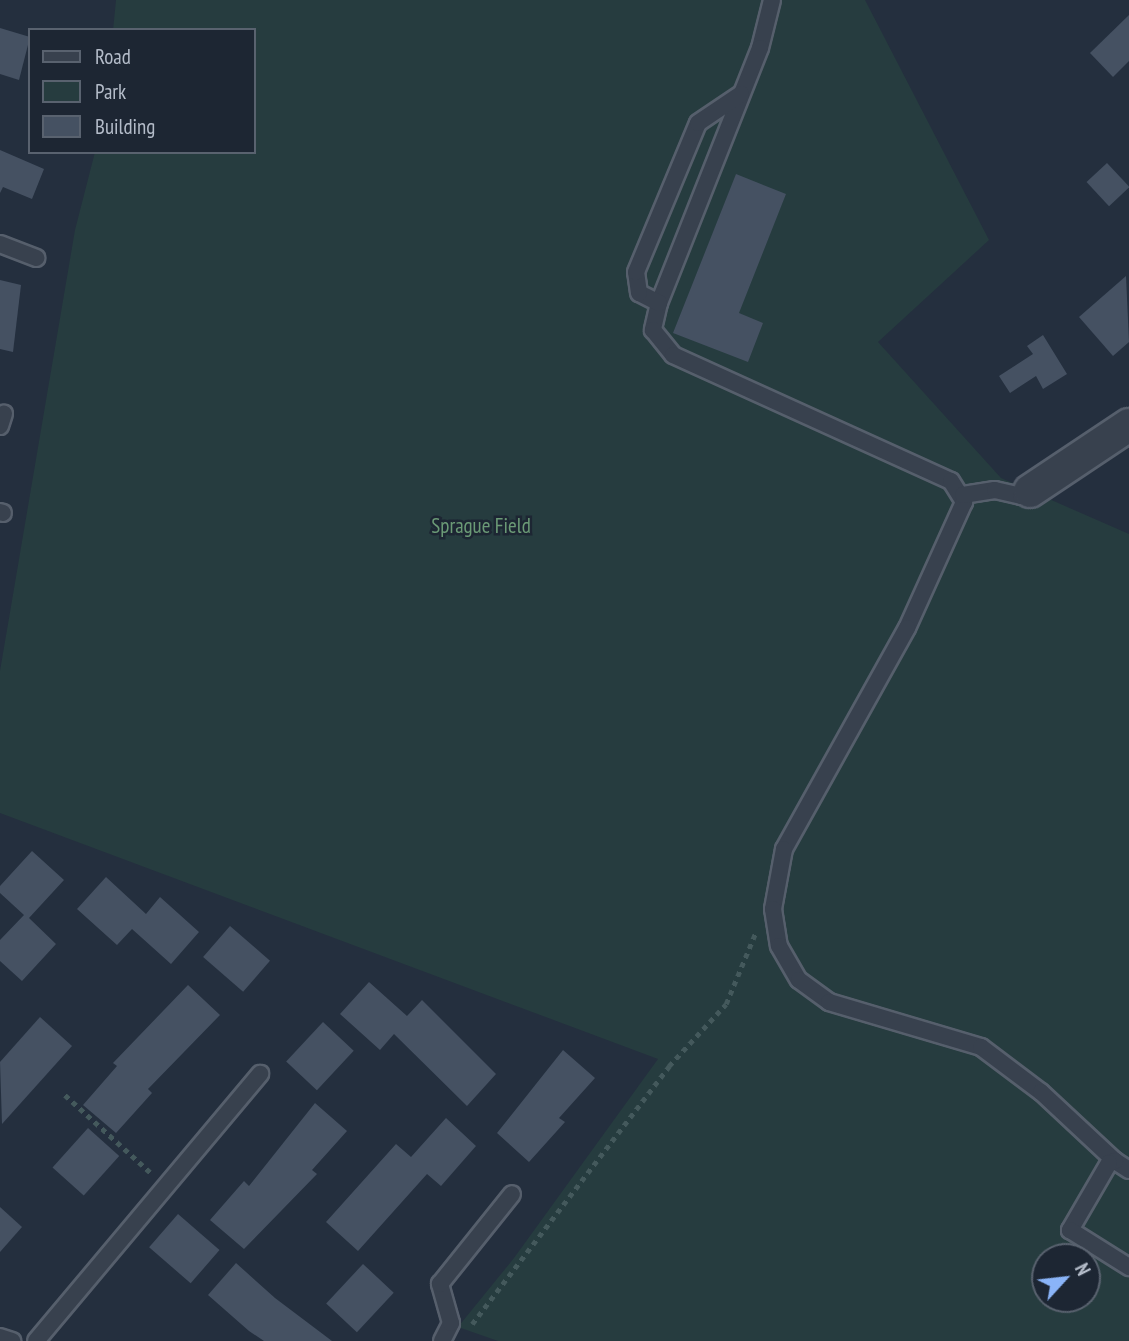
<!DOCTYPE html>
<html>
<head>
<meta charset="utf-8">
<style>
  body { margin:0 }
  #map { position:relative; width:1129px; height:1341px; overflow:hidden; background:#242f3e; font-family:"PT Sans Narrow",sans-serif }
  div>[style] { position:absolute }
  .green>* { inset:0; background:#263c3f }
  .building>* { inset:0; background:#455162; transform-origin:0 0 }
  .path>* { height:4.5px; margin-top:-2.25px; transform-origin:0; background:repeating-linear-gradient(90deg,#44595c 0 5px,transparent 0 10px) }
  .roads { filter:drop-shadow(2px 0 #565f6c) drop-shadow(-2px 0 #565f6c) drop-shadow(0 2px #565f6c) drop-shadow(0 -2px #565f6c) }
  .lane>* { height:16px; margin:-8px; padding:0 8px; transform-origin:8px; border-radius:8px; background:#38414e }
  .street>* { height:32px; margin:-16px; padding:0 16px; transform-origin:16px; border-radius:16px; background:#38414e }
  span { translate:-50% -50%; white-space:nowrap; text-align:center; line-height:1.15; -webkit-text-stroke:5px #1d2633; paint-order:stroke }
  .park-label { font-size:21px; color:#6b9a76 }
  .legend { position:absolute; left:28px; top:28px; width:228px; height:126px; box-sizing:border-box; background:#1d2633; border:2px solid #59626f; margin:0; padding:9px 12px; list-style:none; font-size:21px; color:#b4bcc9 }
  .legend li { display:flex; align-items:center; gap:14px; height:35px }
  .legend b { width:35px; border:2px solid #59626f }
  .north { position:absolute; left:1031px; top:1243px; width:70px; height:70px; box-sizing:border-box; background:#1d2633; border:2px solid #59626f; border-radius:50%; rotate:63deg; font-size:19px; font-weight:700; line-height:28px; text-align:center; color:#b4bcc9 }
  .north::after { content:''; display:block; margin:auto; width:24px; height:32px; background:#8ab4f8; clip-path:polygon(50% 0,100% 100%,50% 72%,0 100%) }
</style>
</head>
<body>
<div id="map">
  <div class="green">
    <i style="clip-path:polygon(evenodd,116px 0,865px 0,989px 240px,878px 342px,1001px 478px,1129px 534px,1129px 1341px,498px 1341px,458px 1327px,514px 1258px,658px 1059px,0 813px,0 671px,75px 230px,95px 152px,254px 152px,254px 30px,113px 30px,116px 0,1045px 1257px,1087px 1257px,1087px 1299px,1045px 1299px,1045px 1257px)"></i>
  </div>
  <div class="building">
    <i style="clip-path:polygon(1129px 15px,1129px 61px,1113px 77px,1090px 53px)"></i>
    <i style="clip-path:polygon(0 28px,30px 37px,19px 80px,0 74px)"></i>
    <i style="clip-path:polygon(0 150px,44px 169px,32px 199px,3px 187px,0 193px)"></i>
    <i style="left:1107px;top:163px;width:33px;height:28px;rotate:47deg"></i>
    <i style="clip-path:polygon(736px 174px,786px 194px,739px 313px,763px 323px,748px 362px,673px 333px)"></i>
    <i style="clip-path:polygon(1126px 276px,1129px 342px,1113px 356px,1079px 317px)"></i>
    <i style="clip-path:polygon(0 280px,21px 285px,13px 352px,0 349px)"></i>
    <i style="clip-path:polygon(1043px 335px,1067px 374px,1043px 389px,1036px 376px,1010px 393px,999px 376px,1033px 354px,1027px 346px)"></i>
    <i style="clip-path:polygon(32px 851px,64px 880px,29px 918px,56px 944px,22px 981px,0 961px,0 940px,24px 915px,0 893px,0 886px)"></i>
    <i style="clip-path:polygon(106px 877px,146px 914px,160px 897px,199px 932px,171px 964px,132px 929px,117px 945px,77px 909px)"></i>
    <i style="left:230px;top:926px;width:53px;height:41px;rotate:41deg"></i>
    <i style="clip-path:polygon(369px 982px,407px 1016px,422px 1000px,496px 1074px,467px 1106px,394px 1034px,380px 1050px,340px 1014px)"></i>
    <i style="clip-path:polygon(188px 985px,220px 1015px,148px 1089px,152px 1093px,116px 1133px,83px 1105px,117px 1066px,113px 1063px)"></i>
    <i style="clip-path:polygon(40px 1017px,72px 1046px,2px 1124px,0 1062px)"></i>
    <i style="left:323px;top:1022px;width:42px;height:54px;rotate:43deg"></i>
    <i style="clip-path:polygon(563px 1050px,595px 1078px,559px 1118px,565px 1122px,529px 1162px,497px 1133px)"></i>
    <i style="clip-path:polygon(315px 1103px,347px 1131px,312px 1170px,317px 1174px,244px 1249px,210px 1220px,244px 1181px,249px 1186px)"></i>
    <i style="clip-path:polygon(446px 1118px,476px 1146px,441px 1186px,427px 1174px,358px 1251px,326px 1222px,396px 1144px,411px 1157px)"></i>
    <i style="left:88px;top:1128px;width:42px;height:53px;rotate:42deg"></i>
    <i style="clip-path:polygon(0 1207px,22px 1227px,0 1252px)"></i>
    <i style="left:178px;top:1214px;width:55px;height:44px;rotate:41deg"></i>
    <i style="clip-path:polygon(236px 1263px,275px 1298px,332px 1341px,264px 1341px,249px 1331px,208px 1295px)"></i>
    <i style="left:363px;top:1264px;width:42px;height:54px;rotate:43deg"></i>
  </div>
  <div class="path">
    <i style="left:65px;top:1095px;width:115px;rotate:42.2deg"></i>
    <i style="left:472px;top:1324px;width:325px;rotate:-52.6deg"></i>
    <i style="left:669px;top:1066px;width:84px;rotate:-47.4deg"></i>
    <i style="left:726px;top:1004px;width:76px;rotate:-67.5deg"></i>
  </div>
  <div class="roads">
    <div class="lane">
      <i style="left:772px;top:0;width:49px;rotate:104deg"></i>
      <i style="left:760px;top:48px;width:274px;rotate:111.6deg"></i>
      <i style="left:659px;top:303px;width:28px;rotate:103deg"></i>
      <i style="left:653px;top:330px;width:32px;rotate:51deg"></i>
      <i style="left:673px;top:355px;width:305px;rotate:24.4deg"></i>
      <i style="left:951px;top:481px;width:25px;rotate:58deg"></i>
      <i style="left:964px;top:502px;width:138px;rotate:114.3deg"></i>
      <i style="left:907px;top:628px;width:253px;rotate:119.1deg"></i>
      <i style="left:784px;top:849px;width:61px;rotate:100.4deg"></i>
      <i style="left:773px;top:909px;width:37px;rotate:81deg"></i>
      <i style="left:779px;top:946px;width:39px;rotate:60deg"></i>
      <i style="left:799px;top:980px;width:37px;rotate:36deg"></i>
      <i style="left:829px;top:1002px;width:159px;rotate:16.5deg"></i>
      <i style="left:981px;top:1047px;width:75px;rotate:36.9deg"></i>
      <i style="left:1041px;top:1092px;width:101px;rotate:43deg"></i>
      <i style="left:0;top:244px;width:39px;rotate:21deg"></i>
      <i style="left:659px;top:303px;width:22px;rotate:-153deg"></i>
      <i style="left:639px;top:293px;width:21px;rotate:-98deg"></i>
      <i style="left:636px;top:272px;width:161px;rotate:-67.4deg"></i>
      <i style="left:698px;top:123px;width:52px;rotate:-34deg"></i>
      <i style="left:0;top:426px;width:13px;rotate:-72deg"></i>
      <i style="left:963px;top:495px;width:32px;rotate:-9deg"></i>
      <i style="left:995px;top:490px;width:27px;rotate:13deg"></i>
      <i style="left:1021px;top:496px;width:10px;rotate:-29deg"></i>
      <i style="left:0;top:512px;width:3px;rotate:18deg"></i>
      <i style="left:1129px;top:1170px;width:17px;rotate:-147deg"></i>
      <i style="left:1115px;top:1161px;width:6px;rotate:162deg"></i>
      <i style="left:1109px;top:1163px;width:78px;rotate:120.2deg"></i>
      <i style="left:1070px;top:1230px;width:70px;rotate:32.1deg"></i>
      <i style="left:0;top:1337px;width:13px;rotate:18deg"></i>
      <i style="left:36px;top:1341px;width:349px;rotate:-50deg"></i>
      <i style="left:442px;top:1341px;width:20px;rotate:-63deg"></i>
      <i style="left:451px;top:1323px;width:41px;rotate:-105.8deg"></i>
      <i style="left:440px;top:1284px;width:115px;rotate:-51.3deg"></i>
    </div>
    <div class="street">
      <i style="left:1030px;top:491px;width:119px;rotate:-33.7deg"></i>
    </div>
  </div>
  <div class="park-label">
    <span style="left:481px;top:526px">Sprague Field</span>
  </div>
  <ul class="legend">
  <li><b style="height:9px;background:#38414e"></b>Road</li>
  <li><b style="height:19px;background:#263c3f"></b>Park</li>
  <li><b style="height:19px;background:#455162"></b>Building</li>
  </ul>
  <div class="north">N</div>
</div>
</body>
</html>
